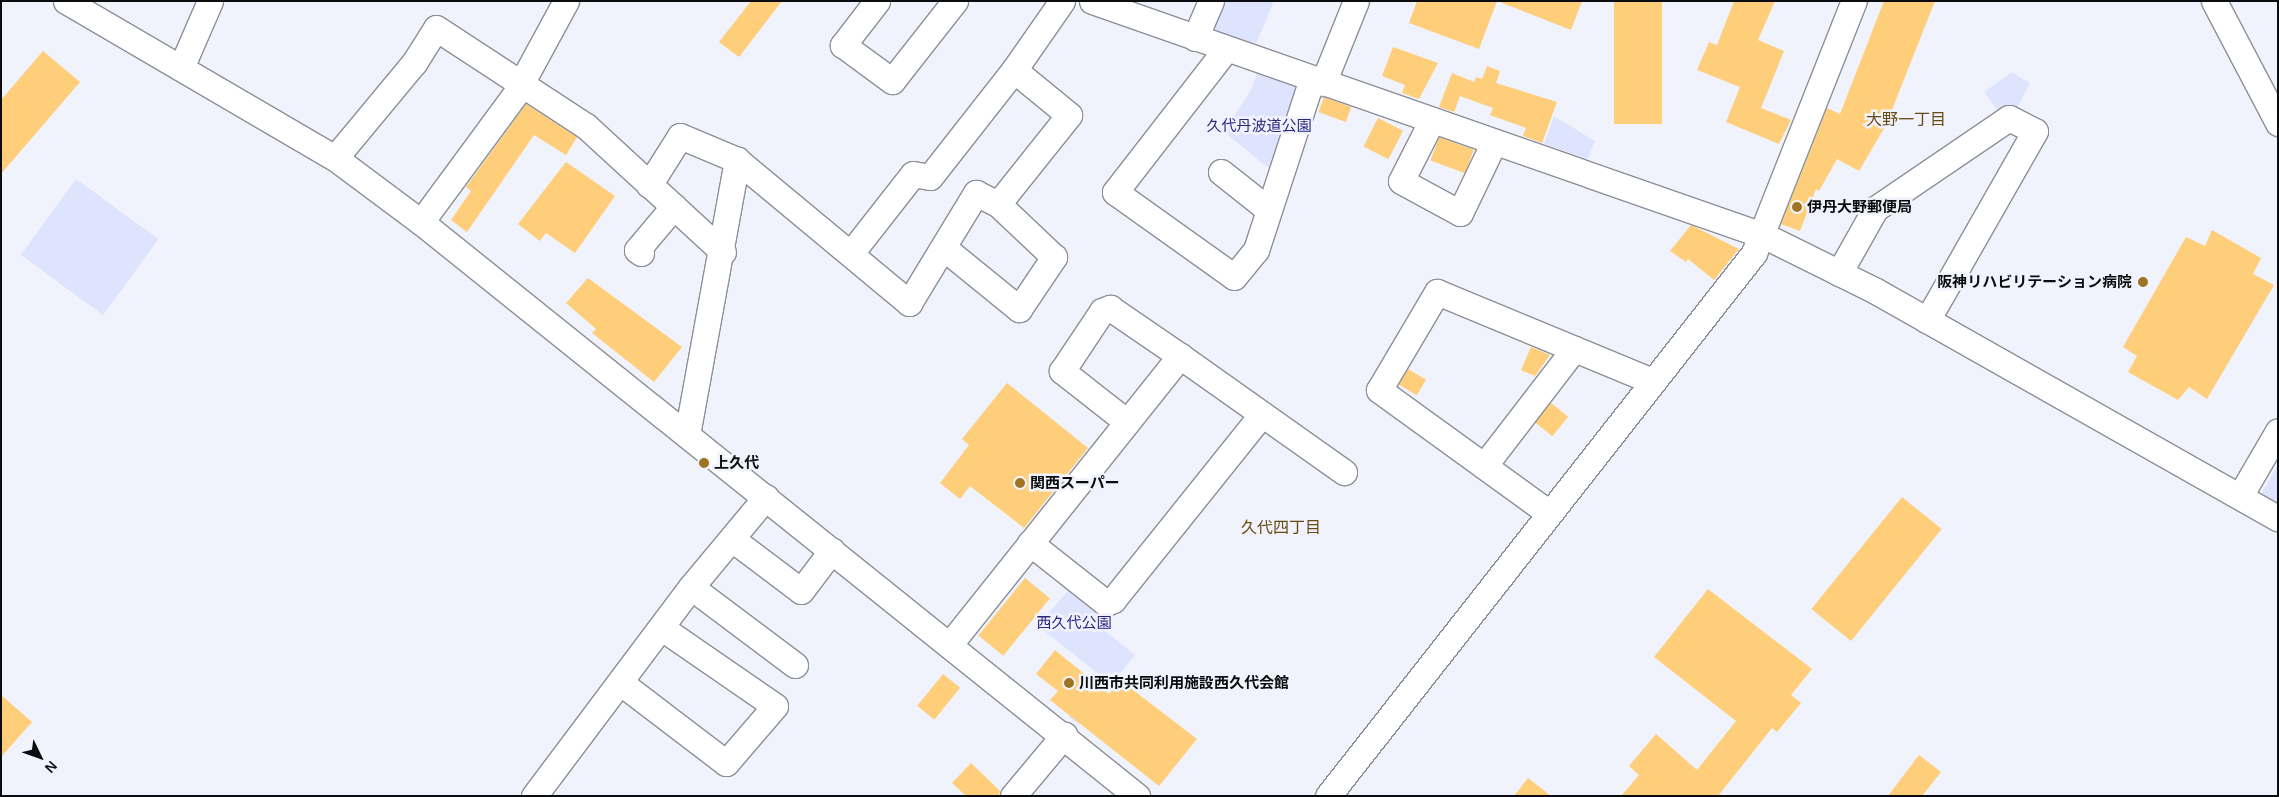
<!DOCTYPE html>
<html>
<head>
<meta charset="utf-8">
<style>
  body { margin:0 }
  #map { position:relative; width:2279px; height:797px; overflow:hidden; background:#f1f3fc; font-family:Helvetica,"Noto Sans JP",sans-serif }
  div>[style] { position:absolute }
  .green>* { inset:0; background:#dfe4fe; transform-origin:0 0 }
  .building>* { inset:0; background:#fece7b; transform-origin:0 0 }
  .roads { filter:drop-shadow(1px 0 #8d8f98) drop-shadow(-1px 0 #8d8f98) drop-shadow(0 1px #8d8f98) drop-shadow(0 -1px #8d8f98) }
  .minor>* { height:25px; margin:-12.5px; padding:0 12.5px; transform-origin:12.5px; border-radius:12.5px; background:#fff }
  .dots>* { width:14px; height:14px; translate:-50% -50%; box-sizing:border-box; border:2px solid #f1f3fc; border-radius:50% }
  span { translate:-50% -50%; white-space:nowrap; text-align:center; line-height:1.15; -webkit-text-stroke:5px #f1f3fc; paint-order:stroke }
  .park-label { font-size:15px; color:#292780 }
  .poi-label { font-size:15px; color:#0b0c0f; font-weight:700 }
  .left { translate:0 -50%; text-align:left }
  .right { translate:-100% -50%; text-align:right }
  .neighbourhood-label { font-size:16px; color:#684b14 }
  .frame { position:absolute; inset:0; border:2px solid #0b0c0f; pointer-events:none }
  .north { position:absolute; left:15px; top:732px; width:50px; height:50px; -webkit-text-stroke:4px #f1f3fc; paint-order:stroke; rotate:132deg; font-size:14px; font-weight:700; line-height:20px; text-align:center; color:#0b0c0f }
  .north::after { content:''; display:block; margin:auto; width:18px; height:22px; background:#0b0c0f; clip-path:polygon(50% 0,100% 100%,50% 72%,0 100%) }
</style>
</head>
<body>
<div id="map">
  <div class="green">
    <i style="clip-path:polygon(1223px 1px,1274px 1px,1256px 44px,1217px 35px,1211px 19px)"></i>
    <i style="clip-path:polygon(1260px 66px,1303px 81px,1272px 171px,1224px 132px,1251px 90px)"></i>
    <i style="clip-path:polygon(2012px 72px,2030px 83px,2015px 113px,2000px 114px,1984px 92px)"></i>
    <i style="clip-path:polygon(1554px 116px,1595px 141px,1588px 159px,1544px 144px)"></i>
    <i style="left:76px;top:179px;width:102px;height:94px;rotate:36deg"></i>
    <i style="clip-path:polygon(2277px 466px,2278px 467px,2278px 506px,2260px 496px)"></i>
    <i style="clip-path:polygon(1070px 588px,1108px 617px,1100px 627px,1135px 655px,1079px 725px,1069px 717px,1100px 675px,1038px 626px)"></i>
  </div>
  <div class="building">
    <i style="clip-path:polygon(751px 1px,782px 1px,739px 57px,719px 42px)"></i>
    <i style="clip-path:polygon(1417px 1px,1497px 1px,1479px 49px,1409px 23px)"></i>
    <i style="clip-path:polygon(1497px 1px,1582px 1px,1571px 30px)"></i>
    <i style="left:1614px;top:1px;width:48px;height:123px"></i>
    <i style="clip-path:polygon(1734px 1px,1775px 1px,1758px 40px,1784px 51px,1761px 108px,1791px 120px,1779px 144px,1726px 122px,1740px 87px,1697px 70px,1709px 42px,1717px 45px)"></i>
    <i style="clip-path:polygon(1884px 1px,1935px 1px,1886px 125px,1859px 171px,1837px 159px,1819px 191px,1816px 189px,1800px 231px,1781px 224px,1827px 108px,1840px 114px)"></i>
    <i style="clip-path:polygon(1393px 47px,1438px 63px,1419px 99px,1402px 93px,1405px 85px,1382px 76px)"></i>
    <i style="clip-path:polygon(43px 51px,80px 82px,1px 174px,1px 100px)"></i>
    <i style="clip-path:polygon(1487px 66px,1500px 71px,1496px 83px,1557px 102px,1542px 143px,1523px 136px,1526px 128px,1490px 115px,1493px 108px,1460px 96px,1454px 112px,1439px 107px,1452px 73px,1474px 82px,1476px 77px,1482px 79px)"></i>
    <i style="left:1324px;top:97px;width:29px;height:16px;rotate:20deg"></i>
    <i style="clip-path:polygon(526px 104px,577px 137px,566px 155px,534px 135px,467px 232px,451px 220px,471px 191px,466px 187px)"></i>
    <i style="left:1378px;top:118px;width:28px;height:32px;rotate:27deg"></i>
    <i style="left:1439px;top:137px;width:37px;height:25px;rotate:20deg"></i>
    <i style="clip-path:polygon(566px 162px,615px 196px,575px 253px,546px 233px,540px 241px,518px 224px)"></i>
    <i style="clip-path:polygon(1691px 225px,1739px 249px,1714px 280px,1688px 259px,1686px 262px,1670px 251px)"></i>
    <i style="clip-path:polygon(2212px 230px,2261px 258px,2253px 274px,2274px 285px,2207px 399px,2189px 387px,2178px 400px,2128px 372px,2137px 356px,2123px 347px,2186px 237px,2205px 246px)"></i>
    <i style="clip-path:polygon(588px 278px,682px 347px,654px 382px,592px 333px,596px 329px,566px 303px)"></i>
    <i style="clip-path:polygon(1531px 347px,1550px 355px,1535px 376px,1521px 370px)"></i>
    <i style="left:1408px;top:369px;width:21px;height:18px;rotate:31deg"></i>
    <i style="clip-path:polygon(1007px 383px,1088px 448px,1024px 528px,970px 486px,960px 499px,940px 483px,969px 445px,962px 439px)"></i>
    <i style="left:1551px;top:403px;width:22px;height:25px;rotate:39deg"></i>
    <i style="left:1902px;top:497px;width:51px;height:144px;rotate:39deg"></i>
    <i style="left:1025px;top:578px;width:32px;height:74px;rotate:39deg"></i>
    <i style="clip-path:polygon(1708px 589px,1812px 669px,1791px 695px,1801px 703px,1777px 732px,1772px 728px,1718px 796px,1621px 796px,1639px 775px,1629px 766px,1656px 734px,1697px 770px,1736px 721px,1654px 657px)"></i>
    <i style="clip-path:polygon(1055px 650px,1109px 694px,1120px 680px,1197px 739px,1159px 786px,1050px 700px,1058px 691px,1036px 674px)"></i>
    <i style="left:943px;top:674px;width:22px;height:41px;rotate:39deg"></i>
    <i style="clip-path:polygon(1px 695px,32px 722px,1px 757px)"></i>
    <i style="clip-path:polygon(1919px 755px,1941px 772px,1922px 796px,1888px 796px)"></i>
    <i style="clip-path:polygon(971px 763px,1000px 791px,999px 796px,966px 796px,952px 783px)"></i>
    <i style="clip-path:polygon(1528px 778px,1551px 796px,1514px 796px)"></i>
  </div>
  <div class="roads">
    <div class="minor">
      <i style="left:66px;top:1px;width:311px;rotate:30.3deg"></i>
      <i style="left:335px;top:158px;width:107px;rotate:36.7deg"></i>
      <i style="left:421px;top:222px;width:918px;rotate:38.72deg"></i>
      <i style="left:877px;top:1px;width:56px;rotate:127.7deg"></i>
      <i style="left:843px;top:45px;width:61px;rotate:36.3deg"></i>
      <i style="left:892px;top:81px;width:102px;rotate:-51.8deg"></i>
      <i style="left:1092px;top:1px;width:713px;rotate:19.25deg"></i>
      <i style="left:1765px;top:236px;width:122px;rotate:26.4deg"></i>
      <i style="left:1874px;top:290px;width:464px;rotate:29.5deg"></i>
      <i style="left:2214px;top:1px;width:138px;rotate:62.3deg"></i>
      <i style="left:1195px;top:38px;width:40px;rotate:-66.6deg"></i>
      <i style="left:1226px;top:49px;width:181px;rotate:127.8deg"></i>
      <i style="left:1115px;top:192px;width:146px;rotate:35.5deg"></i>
      <i style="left:1234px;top:277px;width:35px;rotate:-51deg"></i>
      <i style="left:1256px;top:250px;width:180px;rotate:-71.9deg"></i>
      <i style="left:181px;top:68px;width:73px;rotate:-66.6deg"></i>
      <i style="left:1323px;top:83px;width:88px;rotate:-68.1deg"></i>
      <i style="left:1432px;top:120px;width:68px;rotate:116.9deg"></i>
      <i style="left:1401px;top:181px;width:67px;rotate:28.5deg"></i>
      <i style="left:1460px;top:213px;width:79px;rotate:-64.4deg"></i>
      <i style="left:335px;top:158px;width:124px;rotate:-50.3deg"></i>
      <i style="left:414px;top:63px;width:41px;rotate:-57.8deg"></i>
      <i style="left:436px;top:28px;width:179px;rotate:33.2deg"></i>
      <i style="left:586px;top:126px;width:186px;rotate:42.6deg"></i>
      <i style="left:1221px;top:172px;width:61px;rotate:38.4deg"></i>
      <i style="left:649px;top:185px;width:58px;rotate:-57.7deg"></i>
      <i style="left:680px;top:136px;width:62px;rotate:22.8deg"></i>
      <i style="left:737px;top:160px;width:224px;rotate:39.7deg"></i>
      <i style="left:909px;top:303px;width:129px;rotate:-58.7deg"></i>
      <i style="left:976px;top:193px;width:25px;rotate:27deg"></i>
      <i style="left:998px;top:204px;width:114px;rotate:-51.4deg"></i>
      <i style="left:1069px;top:115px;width:71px;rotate:-140.7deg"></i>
      <i style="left:1014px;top:70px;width:84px;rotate:-55.2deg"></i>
      <i style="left:421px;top:222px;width:160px;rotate:-53.6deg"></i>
      <i style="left:516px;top:93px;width:105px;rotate:-61.5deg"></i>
      <i style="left:944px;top:248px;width:97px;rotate:39.1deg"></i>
      <i style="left:1019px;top:309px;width:63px;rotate:-56.1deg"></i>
      <i style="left:1054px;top:257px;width:77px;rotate:-136.6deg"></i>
      <i style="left:641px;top:253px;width:5px;rotate:-143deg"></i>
      <i style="left:637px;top:250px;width:57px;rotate:-49.9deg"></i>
      <i style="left:851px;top:253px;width:100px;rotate:-51.9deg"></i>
      <i style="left:913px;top:174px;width:17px;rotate:10deg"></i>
      <i style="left:930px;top:177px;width:136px;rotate:-51.9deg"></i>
      <i style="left:1839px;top:273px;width:73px;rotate:-60.6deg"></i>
      <i style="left:1875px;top:209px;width:162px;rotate:-34.2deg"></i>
      <i style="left:2009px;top:118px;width:29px;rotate:27deg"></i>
      <i style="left:2035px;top:131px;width:218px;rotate:119.7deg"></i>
      <i style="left:1127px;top:422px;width:83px;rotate:-141.9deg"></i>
      <i style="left:1062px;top:371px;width:72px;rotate:-56.3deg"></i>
      <i style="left:1102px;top:311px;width:9px;rotate:-21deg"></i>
      <i style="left:1110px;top:308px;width:85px;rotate:34.4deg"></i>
      <i style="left:687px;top:435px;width:280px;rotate:-79.7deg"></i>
      <i style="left:1484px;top:466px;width:148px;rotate:-52.4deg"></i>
      <i style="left:2240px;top:496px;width:75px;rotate:-59.7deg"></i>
      <i style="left:1549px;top:513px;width:210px;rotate:-144.1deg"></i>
      <i style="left:1379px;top:390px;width:114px;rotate:-59.4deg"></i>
      <i style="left:1437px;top:292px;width:233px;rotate:22.5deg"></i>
      <i style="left:732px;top:539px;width:86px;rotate:37deg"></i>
      <i style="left:801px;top:591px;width:51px;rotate:-52.9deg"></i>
      <i style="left:1030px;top:543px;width:97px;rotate:38.3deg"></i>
      <i style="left:1106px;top:603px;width:8px;rotate:-23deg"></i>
      <i style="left:1113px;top:600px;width:238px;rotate:-51.3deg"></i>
      <i style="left:691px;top:587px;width:130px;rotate:36.9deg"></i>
      <i style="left:950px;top:644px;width:369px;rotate:-51.4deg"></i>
      <i style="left:1180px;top:356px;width:201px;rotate:35.3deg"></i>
      <i style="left:621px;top:683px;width:132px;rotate:37.3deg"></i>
      <i style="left:726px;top:763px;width:75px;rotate:-49.3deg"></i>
      <i style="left:775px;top:706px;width:137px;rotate:-145.4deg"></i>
      <i style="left:534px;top:796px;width:261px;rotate:-53.1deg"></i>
      <i style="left:691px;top:587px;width:117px;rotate:-50.2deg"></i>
      <i style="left:1013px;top:796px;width:80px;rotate:-50.1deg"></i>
      <i style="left:1328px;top:796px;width:690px;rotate:-51.88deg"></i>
      <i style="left:1754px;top:253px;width:271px;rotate:-68.4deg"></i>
    </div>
  </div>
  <div class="dots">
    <i style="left:1797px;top:207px;background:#9e7422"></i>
    <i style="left:2143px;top:282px;background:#9e7422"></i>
    <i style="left:704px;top:463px;background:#9e7422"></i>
    <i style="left:1020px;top:483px;background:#9e7422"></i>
    <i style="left:1069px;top:683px;background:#9e7422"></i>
  </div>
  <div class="park-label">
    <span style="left:1259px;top:126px">久代丹波道公園</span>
    <span style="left:1074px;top:623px">西久代公園</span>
  </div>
  <div class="poi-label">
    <span class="left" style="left:1807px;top:207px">伊丹大野郵便局</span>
    <span class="right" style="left:2132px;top:282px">阪神リハビリテーション病院</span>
    <span class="left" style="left:714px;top:463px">上久代</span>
    <span class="left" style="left:1030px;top:483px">関西スーパー</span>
    <span class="left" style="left:1079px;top:683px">川西市共同利用施設西久代会館</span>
  </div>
  <div class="neighbourhood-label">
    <span style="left:1906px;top:120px">大野一丁目</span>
    <span style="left:1281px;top:528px">久代四丁目</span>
  </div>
  <div class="frame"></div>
  <div class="north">N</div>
</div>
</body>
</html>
